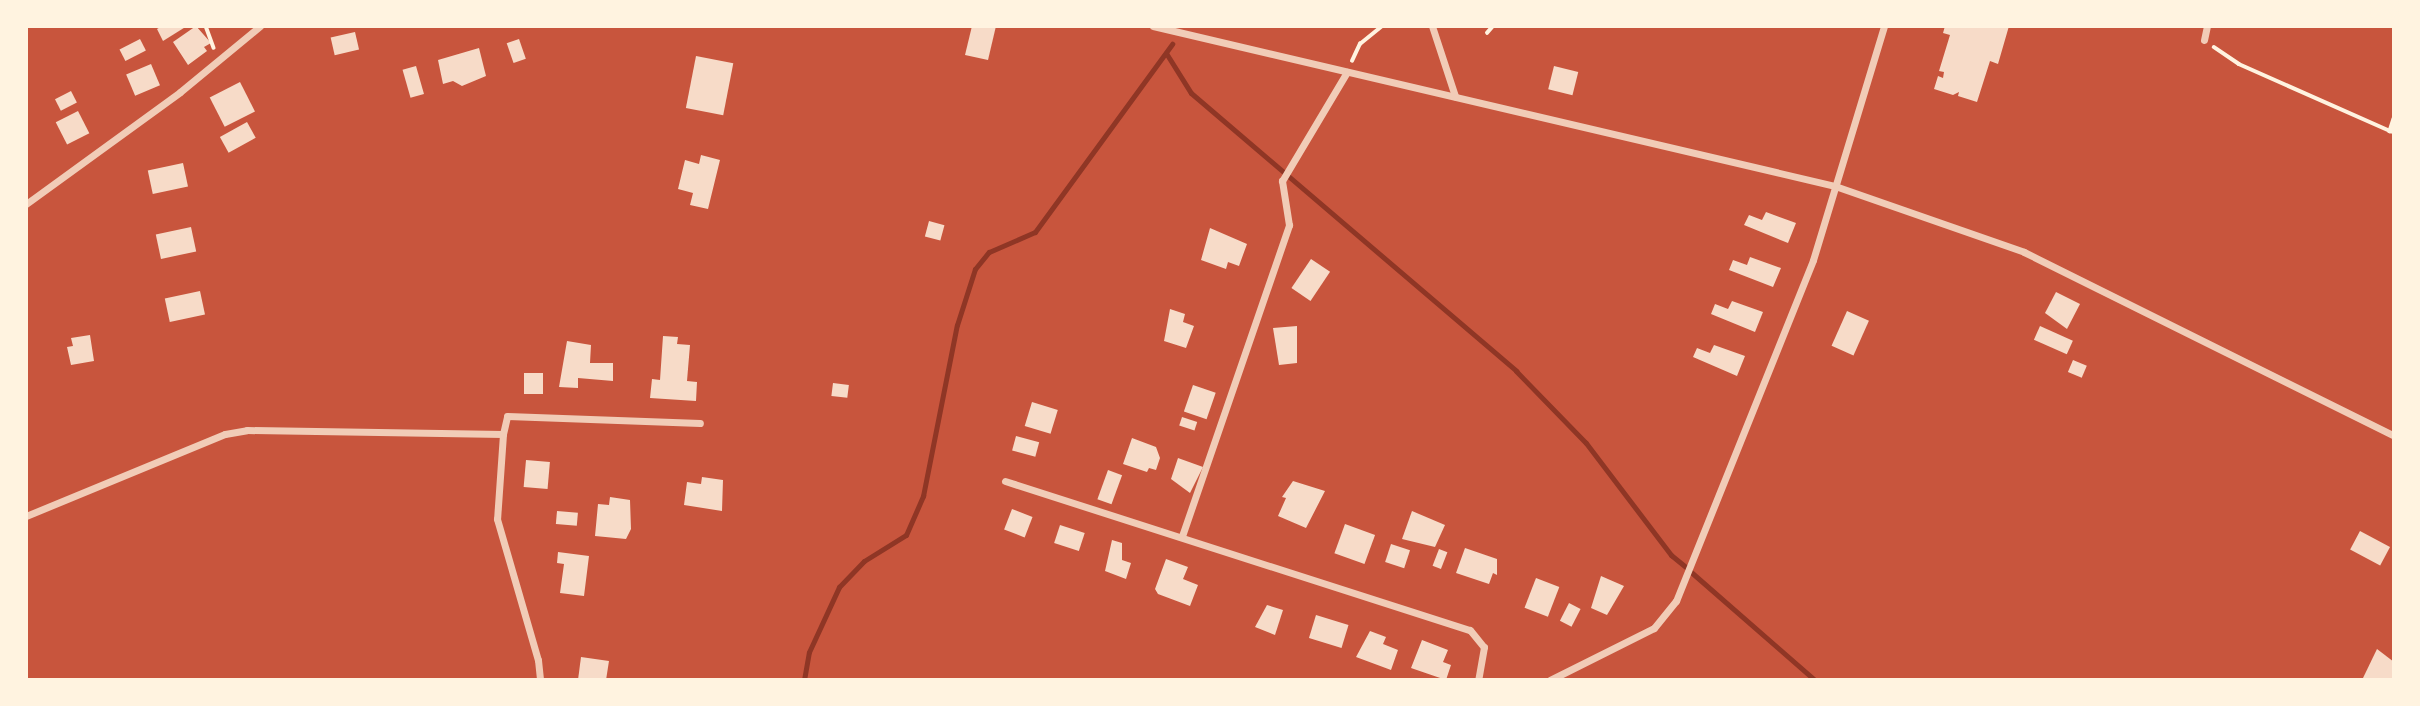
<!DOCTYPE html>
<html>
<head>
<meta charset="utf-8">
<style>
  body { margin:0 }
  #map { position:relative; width:2420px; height:706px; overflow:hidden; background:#c8553d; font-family:Jost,sans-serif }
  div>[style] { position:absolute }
  .stream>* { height:5px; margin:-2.5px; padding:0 2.5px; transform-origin:2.5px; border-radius:2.5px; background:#8f3625 }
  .building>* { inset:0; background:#f7dbc8; transform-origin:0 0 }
  .path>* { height:3.5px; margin:-1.75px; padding:0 1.75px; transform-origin:1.75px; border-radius:1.75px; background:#fff3e0 }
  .minor>* { height:7px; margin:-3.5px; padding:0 3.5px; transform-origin:3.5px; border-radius:3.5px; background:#f1ccb7 }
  span { translate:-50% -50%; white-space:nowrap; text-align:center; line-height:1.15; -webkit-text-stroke:6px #fff3e0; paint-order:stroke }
  .frame { position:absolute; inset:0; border:28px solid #fff3e0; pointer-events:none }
</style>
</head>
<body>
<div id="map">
  <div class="stream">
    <i style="left:1166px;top:53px;width:47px;rotate:58deg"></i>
    <i style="left:1191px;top:93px;width:428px;rotate:40.5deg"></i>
    <i style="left:1516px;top:371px;width:100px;rotate:45.8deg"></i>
    <i style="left:1586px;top:443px;width:141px;rotate:52.8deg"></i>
    <i style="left:1671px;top:555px;width:21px;rotate:39deg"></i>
    <i style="left:1691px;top:572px;width:164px;rotate:41.1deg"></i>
    <i style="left:804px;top:680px;width:28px;rotate:-80deg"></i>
    <i style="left:809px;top:652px;width:72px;rotate:-65.2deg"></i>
    <i style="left:839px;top:587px;width:36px;rotate:-46deg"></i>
    <i style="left:864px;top:561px;width:49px;rotate:-31.8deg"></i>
    <i style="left:906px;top:535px;width:43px;rotate:-66.4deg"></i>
    <i style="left:923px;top:496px;width:174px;rotate:-78.8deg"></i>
    <i style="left:957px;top:325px;width:59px;rotate:-72.2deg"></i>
    <i style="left:975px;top:269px;width:22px;rotate:-51deg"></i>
    <i style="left:989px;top:252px;width:50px;rotate:-23.5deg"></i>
    <i style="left:1035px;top:232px;width:233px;rotate:-53.9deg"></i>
  </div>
  <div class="building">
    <i style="clip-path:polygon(162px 26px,187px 26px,163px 41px,157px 29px)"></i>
    <i style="clip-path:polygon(196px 26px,211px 43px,204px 47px,207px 51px,188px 65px,173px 42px)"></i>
    <i style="clip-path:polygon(972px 26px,996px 26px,988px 60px,965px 55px)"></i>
    <i style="clip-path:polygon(1945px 26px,2009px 26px,1998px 64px,1990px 61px,1977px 102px,1958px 96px,1959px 92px,1953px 95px,1934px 89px,1938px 76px,1943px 78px,1944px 72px,1939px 71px,1950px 35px,1943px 33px)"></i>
    <i style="left:355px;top:32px;width:18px;height:25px;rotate:77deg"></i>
    <i style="left:140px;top:39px;width:13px;height:23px;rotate:63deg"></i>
    <i style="left:519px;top:39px;width:21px;height:13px;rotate:71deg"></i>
    <i style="clip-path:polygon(479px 48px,486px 76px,462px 86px,453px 81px,443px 84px,438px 60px)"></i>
    <i style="left:696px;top:56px;width:38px;height:53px;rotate:11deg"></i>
    <i style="left:151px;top:64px;width:23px;height:27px;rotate:67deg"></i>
    <i style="left:416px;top:66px;width:29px;height:14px;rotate:74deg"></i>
    <i style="left:1554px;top:66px;width:25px;height:24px;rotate:14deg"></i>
    <i style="left:240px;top:82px;width:33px;height:34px;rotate:63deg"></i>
    <i style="left:71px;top:91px;width:13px;height:18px;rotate:63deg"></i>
    <i style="left:78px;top:111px;width:25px;height:25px;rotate:63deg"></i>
    <i style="left:247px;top:122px;width:18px;height:31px;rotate:61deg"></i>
    <i style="clip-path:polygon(701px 155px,720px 160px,708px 209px,690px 205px,693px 193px,678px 189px,685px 160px,699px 164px)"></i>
    <i style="left:183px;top:163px;width:24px;height:36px;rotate:78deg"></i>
    <i style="clip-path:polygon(1766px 212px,1796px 223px,1788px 243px,1744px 225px,1749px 215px,1762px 220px)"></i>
    <i style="left:929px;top:221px;width:16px;height:16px;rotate:15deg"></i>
    <i style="left:191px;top:227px;width:25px;height:36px;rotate:78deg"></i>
    <i style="clip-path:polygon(1210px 228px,1247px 244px,1239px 266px,1228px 262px,1226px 269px,1201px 260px)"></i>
    <i style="clip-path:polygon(1750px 257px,1781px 268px,1773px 287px,1729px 270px,1733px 260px,1747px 265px)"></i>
    <i style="left:1311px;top:259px;width:23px;height:35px;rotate:34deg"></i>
    <i style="left:200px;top:291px;width:24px;height:36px;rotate:78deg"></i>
    <i style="clip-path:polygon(2056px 292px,2080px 304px,2067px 329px,2045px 313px)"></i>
    <i style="clip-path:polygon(1732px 301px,1763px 312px,1755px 332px,1711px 314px,1715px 304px,1728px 309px)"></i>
    <i style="clip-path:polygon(1170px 309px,1185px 314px,1183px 322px,1194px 326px,1186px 348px,1164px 341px)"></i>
    <i style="left:1847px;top:311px;width:24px;height:38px;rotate:24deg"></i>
    <i style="clip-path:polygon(1297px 326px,1297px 363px,1279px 365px,1273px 328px)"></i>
    <i style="left:2040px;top:326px;width:36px;height:15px;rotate:24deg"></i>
    <i style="clip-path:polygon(90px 335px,94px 361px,71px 365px,67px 347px,73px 346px,71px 338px)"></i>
    <i style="clip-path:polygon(663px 336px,678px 337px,677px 344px,690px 345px,687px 381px,697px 382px,696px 401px,650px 398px,652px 379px,660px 380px)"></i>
    <i style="clip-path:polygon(567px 341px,591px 345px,590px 363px,613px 363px,613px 381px,578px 378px,578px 388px,559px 387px)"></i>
    <i style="clip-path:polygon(1714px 345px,1745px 356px,1737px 376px,1693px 357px,1697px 348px,1710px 353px)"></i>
    <i style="left:2073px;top:360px;width:15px;height:13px;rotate:23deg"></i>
    <i style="left:524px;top:373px;width:19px;height:21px"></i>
    <i style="left:833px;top:383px;width:16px;height:13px;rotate:7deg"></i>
    <i style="left:1193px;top:385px;width:24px;height:28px;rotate:19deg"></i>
    <i style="left:1032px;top:402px;width:27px;height:25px;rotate:17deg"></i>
    <i style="left:1182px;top:417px;width:16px;height:9px;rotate:18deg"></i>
    <i style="left:1016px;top:436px;width:24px;height:15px;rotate:15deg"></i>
    <i style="clip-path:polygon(1132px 438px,1156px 447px,1160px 458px,1156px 470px,1149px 468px,1147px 472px,1123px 464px)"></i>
    <i style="clip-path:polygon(1178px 458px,1203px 467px,1190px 493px,1171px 479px)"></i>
    <i style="left:526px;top:460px;width:24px;height:27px;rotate:5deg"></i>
    <i style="left:1108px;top:470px;width:15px;height:31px;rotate:20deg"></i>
    <i style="clip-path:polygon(702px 477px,723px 480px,722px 511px,684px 505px,687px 482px,701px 484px)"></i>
    <i style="clip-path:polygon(1293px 481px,1325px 491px,1306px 528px,1278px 516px,1286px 498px,1282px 497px)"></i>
    <i style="clip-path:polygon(610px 497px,630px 500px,631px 529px,626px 539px,595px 536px,598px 504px,609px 505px)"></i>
    <i style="left:1012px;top:509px;width:22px;height:22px;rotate:21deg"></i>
    <i style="left:557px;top:511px;width:21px;height:13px;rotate:5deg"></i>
    <i style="clip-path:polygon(1412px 511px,1445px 525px,1435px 547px,1402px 539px)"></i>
    <i style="left:1345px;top:524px;width:32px;height:31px;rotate:20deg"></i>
    <i style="left:1060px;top:525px;width:26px;height:19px;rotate:18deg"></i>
    <i style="left:2360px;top:531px;width:34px;height:21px;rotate:28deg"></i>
    <i style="clip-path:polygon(1112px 540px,1122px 543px,1122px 560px,1131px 563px,1126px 579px,1105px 571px)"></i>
    <i style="left:1391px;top:544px;width:20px;height:19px;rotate:18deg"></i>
    <i style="clip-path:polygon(1465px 548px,1497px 559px,1497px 575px,1493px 573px,1489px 584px,1456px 573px)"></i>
    <i style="left:1439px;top:549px;width:9px;height:18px;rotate:21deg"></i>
    <i style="clip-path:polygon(558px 552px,589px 556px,584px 596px,560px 593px,564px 564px,557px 563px)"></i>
    <i style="clip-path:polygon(1166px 559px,1188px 567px,1183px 579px,1198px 585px,1190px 606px,1158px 594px,1155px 589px)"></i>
    <i style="clip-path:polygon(1601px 576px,1624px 586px,1607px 615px,1591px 608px)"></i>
    <i style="left:1536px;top:578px;width:25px;height:32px;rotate:21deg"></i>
    <i style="left:1569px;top:603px;width:13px;height:20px;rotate:27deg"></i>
    <i style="clip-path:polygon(1267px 605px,1283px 610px,1275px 635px,1255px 627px)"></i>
    <i style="left:1316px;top:615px;width:34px;height:24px;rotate:17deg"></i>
    <i style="clip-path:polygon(1370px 631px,1386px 637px,1383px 644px,1398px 650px,1391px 670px,1356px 657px)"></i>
    <i style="clip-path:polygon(1422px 640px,1448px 650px,1443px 662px,1451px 665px,1446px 680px,1411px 668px)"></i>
    <i style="clip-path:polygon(2377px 649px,2394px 662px,2394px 680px,2363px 678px)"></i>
    <i style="clip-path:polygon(581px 657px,609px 661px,606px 680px,578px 680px)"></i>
  </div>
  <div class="path">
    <i style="left:206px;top:26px;width:23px;rotate:70deg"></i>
    <i style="left:1487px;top:33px;width:9px;rotate:-49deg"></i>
    <i style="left:2214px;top:47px;width:30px;rotate:34deg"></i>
    <i style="left:2239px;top:64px;width:165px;rotate:23.9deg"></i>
    <i style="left:1352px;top:61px;width:19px;rotate:-65deg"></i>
    <i style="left:1360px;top:44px;width:28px;rotate:-39deg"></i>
    <i style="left:2394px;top:119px;width:13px;rotate:108deg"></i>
    <i style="left:2390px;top:131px;width:4px;rotate:14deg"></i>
  </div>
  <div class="minor">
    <i style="left:1153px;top:26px;width:701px;rotate:13.2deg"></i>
    <i style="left:1835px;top:186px;width:200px;rotate:19.2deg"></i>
    <i style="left:2024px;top:252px;width:413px;rotate:26.4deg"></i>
    <i style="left:1432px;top:26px;width:74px;rotate:71.8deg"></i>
    <i style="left:2204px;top:40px;width:14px;rotate:-78deg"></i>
    <i style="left:26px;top:204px;width:190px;rotate:-36deg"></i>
    <i style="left:180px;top:92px;width:104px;rotate:-39.5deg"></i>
    <i style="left:503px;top:434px;width:18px;rotate:-77deg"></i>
    <i style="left:507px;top:416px;width:193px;rotate:2.1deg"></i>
    <i style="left:1005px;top:481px;width:488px;rotate:17.8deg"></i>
    <i style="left:1470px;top:630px;width:22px;rotate:51deg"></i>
    <i style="left:1484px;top:647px;width:34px;rotate:100deg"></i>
    <i style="left:26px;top:516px;width:215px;rotate:-22.4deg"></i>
    <i style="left:225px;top:434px;width:22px;rotate:-10deg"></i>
    <i style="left:247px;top:430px;width:256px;rotate:0.9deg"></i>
    <i style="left:503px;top:434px;width:85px;rotate:94deg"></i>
    <i style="left:497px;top:519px;width:147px;rotate:73.8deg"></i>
    <i style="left:538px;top:660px;width:20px;rotate:84deg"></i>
    <i style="left:1182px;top:536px;width:329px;rotate:-71deg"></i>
    <i style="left:1289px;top:225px;width:45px;rotate:-99deg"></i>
    <i style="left:1282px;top:181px;width:127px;rotate:-59.2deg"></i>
    <i style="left:1550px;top:680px;width:116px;rotate:-26.6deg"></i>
    <i style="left:1654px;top:628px;width:35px;rotate:-51deg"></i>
    <i style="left:1676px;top:601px;width:367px;rotate:-68.1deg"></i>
    <i style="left:1813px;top:260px;width:245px;rotate:-73.1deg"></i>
  </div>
  <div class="frame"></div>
</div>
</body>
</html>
